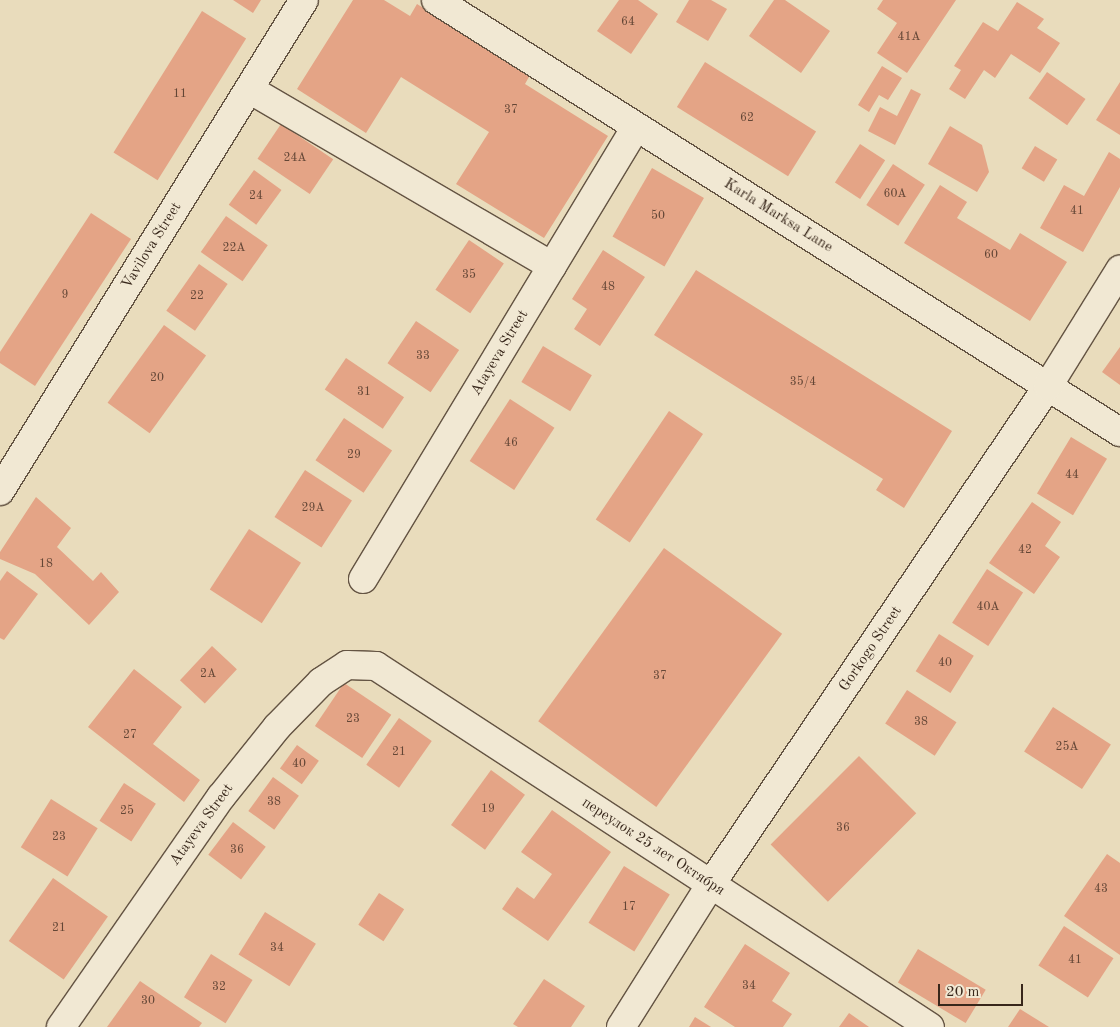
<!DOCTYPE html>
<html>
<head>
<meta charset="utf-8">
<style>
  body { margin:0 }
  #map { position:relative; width:1120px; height:1027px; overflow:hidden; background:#e9dcbc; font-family:"Old Standard TT",serif }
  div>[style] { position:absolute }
  .building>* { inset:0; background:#e4a486; transform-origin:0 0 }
  .roads { filter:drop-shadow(1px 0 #645443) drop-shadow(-1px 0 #645443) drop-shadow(0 1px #645443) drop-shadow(0 -1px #645443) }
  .minor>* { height:28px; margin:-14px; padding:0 14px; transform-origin:14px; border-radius:14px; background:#f1e8d3 }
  span { translate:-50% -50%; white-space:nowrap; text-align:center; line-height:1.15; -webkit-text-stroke:4px #f1e8d3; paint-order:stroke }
  .number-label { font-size:12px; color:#634636 }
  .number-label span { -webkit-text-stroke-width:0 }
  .street-label { font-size:15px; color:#38271b }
  .scale { position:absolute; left:938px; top:984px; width:85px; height:22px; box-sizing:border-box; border:2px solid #38271b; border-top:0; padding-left:6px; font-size:15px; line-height:18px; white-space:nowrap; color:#38271b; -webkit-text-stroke:4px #f1e8d3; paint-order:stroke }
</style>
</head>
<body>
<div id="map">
  <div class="building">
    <i style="clip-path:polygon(233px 0,261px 0,253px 13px)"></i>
    <i style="clip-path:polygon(353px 0,384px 0,410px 16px,417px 4px,530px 75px,525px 84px,608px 136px,544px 238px,456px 184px,489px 132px,401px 77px,366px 133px,297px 89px)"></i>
    <i style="clip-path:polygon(619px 0,638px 0,658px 14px,631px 54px,597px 31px)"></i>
    <i style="clip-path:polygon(689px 0,711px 0,727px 9px,708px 41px,676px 22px)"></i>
    <i style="clip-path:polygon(774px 0,785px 0,830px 31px,801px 73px,749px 36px)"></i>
    <i style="clip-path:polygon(883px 0,956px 0,907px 73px,877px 53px,897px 23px,877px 9px)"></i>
    <i style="clip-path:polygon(1017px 2px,1044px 19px,1037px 28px,1060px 43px,1040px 73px,1011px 54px,995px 78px,984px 70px,965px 99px,949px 89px,961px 70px,954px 66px,983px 22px,998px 31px)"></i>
    <i style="left:202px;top:11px;width:52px;height:167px;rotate:32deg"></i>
    <i style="left:705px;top:62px;width:131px;height:53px;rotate:32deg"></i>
    <i style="clip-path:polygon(882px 66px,902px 78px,888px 100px,879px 95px,869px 112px,858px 105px)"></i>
    <i style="left:1047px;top:72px;width:47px;height:32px;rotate:35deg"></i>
    <i style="clip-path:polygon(1120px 82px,1120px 135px,1096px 120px)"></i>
    <i style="clip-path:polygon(911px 89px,921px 94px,895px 145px,868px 131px,880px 107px,897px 116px)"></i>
    <i style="left:281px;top:124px;width:63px;height:42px;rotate:34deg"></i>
    <i style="clip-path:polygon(950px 126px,982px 145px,989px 172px,977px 192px,928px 164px)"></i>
    <i style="left:860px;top:144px;width:30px;height:46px;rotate:33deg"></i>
    <i style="left:1035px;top:146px;width:26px;height:26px;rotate:31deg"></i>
    <i style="clip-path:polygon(1109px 152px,1120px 159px,1120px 187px,1083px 252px,1040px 228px,1064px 185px,1084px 196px)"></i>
    <i style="left:893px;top:164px;width:38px;height:49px;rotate:33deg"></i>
    <i style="left:652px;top:168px;width:60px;height:79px;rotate:30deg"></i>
    <i style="left:254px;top:170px;width:34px;height:43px;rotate:36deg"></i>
    <i style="clip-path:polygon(940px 185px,967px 202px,957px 218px,1010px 250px,1020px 233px,1067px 262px,1030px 321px,904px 243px)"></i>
    <i style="clip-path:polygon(91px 213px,131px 239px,35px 386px,0 363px,0 352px)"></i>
    <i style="left:226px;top:216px;width:51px;height:44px;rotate:35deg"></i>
    <i style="left:469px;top:240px;width:42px;height:60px;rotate:34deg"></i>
    <i style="clip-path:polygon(603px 250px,645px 277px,600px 346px,574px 329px,587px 309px,572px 299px)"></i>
    <i style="left:199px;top:264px;width:35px;height:57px;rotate:35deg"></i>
    <i style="clip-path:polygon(696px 270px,952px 431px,904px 508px,876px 490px,883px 479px,654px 335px)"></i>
    <i style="left:416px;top:321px;width:52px;height:51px;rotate:34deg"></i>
    <i style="left:164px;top:325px;width:52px;height:96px;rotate:36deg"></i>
    <i style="left:543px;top:346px;width:57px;height:42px;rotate:31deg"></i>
    <i style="clip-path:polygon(1120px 347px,1120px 385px,1102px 372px)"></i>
    <i style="left:346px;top:358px;width:70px;height:38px;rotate:34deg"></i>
    <i style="left:510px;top:399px;width:53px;height:74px;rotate:33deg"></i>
    <i style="left:669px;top:411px;width:41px;height:131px;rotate:34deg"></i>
    <i style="left:344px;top:418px;width:58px;height:51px;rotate:34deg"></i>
    <i style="left:1071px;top:437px;width:42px;height:66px;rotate:31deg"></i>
    <i style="left:305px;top:470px;width:56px;height:56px;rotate:33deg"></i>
    <i style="clip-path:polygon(36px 497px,71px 528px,57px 547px,93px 581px,101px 572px,119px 592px,89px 625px,35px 574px,0 559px,0 552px)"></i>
    <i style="clip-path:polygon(1032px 502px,1061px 522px,1045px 546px,1060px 557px,1034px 594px,989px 563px)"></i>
    <i style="left:249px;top:529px;width:62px;height:72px;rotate:33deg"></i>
    <i style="left:664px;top:548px;width:146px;height:214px;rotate:36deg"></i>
    <i style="left:987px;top:569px;width:43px;height:64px;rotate:33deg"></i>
    <i style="clip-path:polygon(7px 571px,38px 594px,4px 640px,0 638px,0 581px)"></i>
    <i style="left:939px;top:634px;width:41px;height:44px;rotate:32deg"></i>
    <i style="left:212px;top:646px;width:34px;height:47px;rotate:43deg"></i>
    <i style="clip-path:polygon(134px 669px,182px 707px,153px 744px,200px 780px,184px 802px,88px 727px)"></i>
    <i style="left:344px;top:683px;width:57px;height:52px;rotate:34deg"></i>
    <i style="left:907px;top:690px;width:59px;height:40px;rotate:33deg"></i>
    <i style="left:1053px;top:707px;width:69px;height:53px;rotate:33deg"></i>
    <i style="left:399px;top:718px;width:40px;height:57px;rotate:35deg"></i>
    <i style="left:297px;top:745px;width:27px;height:29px;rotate:36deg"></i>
    <i style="left:859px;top:756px;width:81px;height:125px;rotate:45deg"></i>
    <i style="left:491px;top:770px;width:42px;height:68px;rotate:36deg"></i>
    <i style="left:273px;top:777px;width:32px;height:42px;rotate:36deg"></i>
    <i style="left:124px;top:783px;width:38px;height:45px;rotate:33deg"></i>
    <i style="left:51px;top:799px;width:55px;height:57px;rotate:32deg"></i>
    <i style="clip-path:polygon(552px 810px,611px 852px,548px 941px,502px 909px,517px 887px,534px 899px,552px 874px,521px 852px)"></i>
    <i style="left:233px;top:822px;width:41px;height:41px;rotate:37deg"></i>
    <i style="clip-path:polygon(1107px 854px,1120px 863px,1120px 955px,1064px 916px)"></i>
    <i style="left:624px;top:866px;width:54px;height:67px;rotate:32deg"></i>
    <i style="left:53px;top:878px;width:67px;height:77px;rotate:35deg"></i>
    <i style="left:379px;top:893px;width:30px;height:38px;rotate:33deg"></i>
    <i style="left:265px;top:912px;width:60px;height:50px;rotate:32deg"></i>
    <i style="left:1064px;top:926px;width:59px;height:47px;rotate:33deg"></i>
    <i style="clip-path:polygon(745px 944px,790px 973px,772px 1001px,792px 1014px,783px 1027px,735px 1027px,704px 1007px)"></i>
    <i style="left:918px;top:949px;width:79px;height:39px;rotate:31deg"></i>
    <i style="left:211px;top:954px;width:49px;height:51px;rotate:32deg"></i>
    <i style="clip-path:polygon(544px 979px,585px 1006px,571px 1027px,518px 1027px,513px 1024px)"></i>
    <i style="clip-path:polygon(140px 981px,202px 1023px,199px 1027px,107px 1027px)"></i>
    <i style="clip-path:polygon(1020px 1009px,1049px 1027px,1008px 1027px)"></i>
    <i style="clip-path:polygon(849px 1013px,869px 1027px,839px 1027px)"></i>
    <i style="clip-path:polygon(695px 1017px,711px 1027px,689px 1027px)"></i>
  </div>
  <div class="roads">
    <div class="minor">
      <i style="left:436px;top:0;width:809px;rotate:32.28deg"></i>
      <i style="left:249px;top:89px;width:351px;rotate:30.3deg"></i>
      <i style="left:0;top:491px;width:577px;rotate:-58.24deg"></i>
      <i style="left:363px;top:579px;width:528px;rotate:-58.87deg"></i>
      <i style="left:61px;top:1027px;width:280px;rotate:-55.2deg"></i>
      <i style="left:221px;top:797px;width:90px;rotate:-51.3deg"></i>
      <i style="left:277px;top:727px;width:63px;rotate:-45.6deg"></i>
      <i style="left:321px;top:682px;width:31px;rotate:-33deg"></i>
      <i style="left:347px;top:665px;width:29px;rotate:2deg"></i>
      <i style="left:376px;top:666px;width:661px;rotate:33.09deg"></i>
      <i style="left:621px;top:1027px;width:169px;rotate:-57.8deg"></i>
      <i style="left:711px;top:884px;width:601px;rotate:-55.91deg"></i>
      <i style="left:1048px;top:386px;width:137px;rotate:-58.2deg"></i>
    </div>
  </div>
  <div class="number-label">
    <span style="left:628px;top:23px">64</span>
    <span style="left:909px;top:38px">41А</span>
    <span style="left:180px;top:95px">11</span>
    <span style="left:511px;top:111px">37</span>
    <span style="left:747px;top:119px">62</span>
    <span style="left:295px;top:159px">24А</span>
    <span style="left:895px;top:195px">60А</span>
    <span style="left:256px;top:197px">24</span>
    <span style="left:1077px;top:212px">41</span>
    <span style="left:658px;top:217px">50</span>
    <span style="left:234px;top:249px">22А</span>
    <span style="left:991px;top:256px">60</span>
    <span style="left:469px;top:276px">35</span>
    <span style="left:608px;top:288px">48</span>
    <span style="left:65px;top:296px">9</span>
    <span style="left:197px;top:297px">22</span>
    <span style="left:423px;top:357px">33</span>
    <span style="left:157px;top:379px">20</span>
    <span style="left:803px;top:383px">35/4</span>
    <span style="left:364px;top:393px">31</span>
    <span style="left:511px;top:444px">46</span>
    <span style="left:354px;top:456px">29</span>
    <span style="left:1072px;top:476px">44</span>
    <span style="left:313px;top:509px">29А</span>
    <span style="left:1025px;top:551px">42</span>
    <span style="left:46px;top:565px">18</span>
    <span style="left:988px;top:608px">40А</span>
    <span style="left:945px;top:664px">40</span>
    <span style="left:208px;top:675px">2А</span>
    <span style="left:660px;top:677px">37</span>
    <span style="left:353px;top:720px">23</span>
    <span style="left:921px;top:723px">38</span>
    <span style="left:130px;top:736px">27</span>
    <span style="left:1067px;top:748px">25А</span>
    <span style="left:399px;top:753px">21</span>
    <span style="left:299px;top:765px">40</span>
    <span style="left:274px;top:803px">38</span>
    <span style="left:488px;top:810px">19</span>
    <span style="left:127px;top:812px">25</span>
    <span style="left:843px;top:829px">36</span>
    <span style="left:59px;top:838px">23</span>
    <span style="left:237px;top:851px">36</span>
    <span style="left:1101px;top:890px">43</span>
    <span style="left:629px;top:908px">17</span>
    <span style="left:59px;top:929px">21</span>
    <span style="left:277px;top:949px">34</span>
    <span style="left:1075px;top:961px">41</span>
    <span style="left:749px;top:987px">34</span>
    <span style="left:219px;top:988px">32</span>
    <span style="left:148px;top:1002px">30</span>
  </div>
  <div class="street-label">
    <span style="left:778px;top:216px;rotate:32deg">Karla Marksa Lane</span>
    <span style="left:152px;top:246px;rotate:-58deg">Vavilova Street</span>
    <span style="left:500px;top:353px;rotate:-59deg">Atayeva Street</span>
    <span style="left:871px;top:649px;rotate:-56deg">Gorkogo Street</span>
    <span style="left:202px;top:825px;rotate:-54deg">Atayeva Street</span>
    <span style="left:653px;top:847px;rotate:33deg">переулок 25 лет Октября</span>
  </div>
  <div class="scale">20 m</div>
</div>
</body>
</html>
